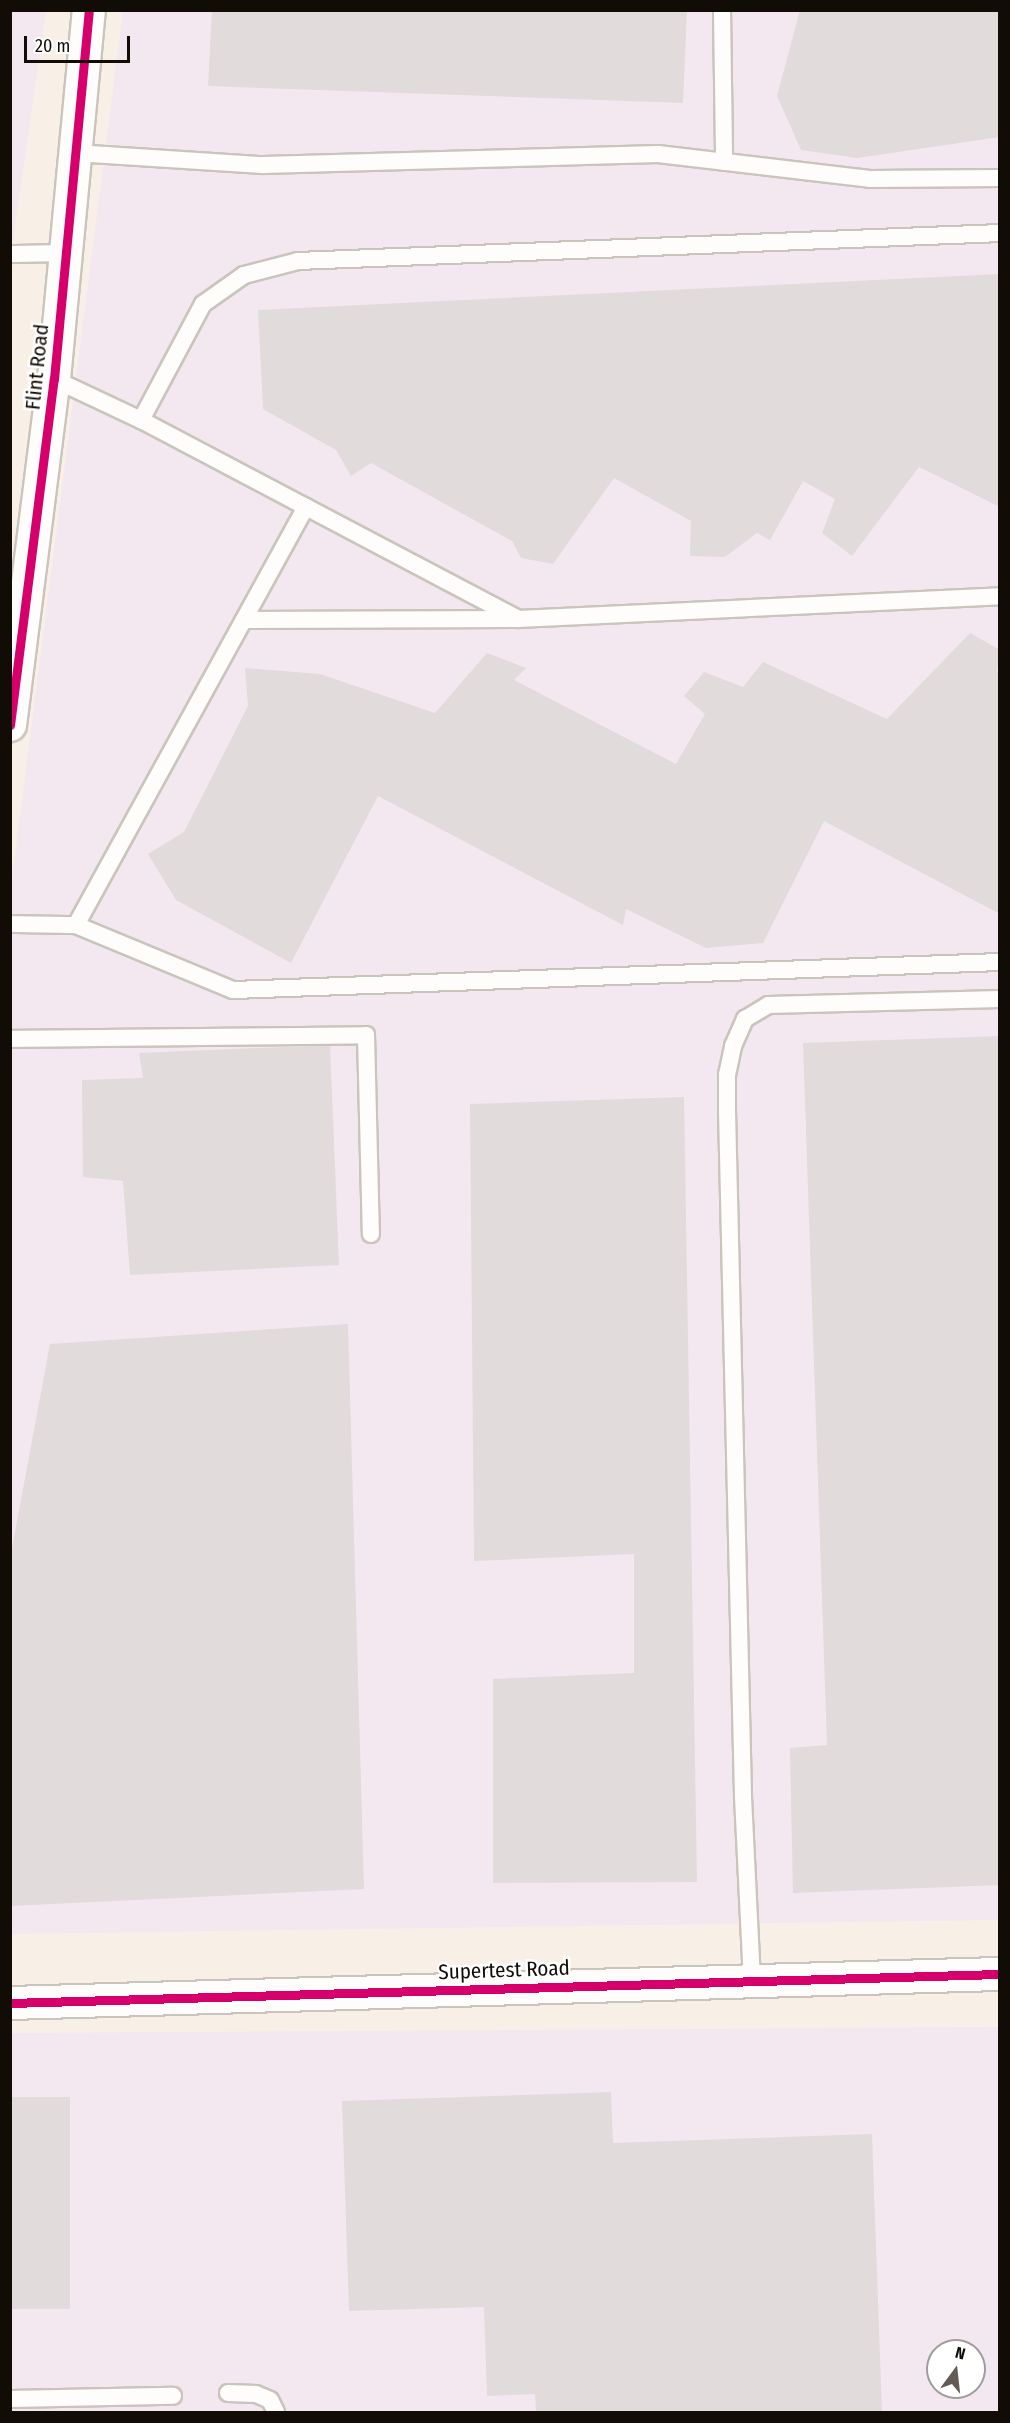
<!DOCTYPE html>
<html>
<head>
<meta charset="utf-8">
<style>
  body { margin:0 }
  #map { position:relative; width:1010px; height:2423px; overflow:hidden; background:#f8efe7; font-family:"Fira Sans Condensed",sans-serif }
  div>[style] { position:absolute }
  .industrial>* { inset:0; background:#f3e8ef }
  .building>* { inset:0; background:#e1dbdb; transform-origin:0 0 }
  .roads { filter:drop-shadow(2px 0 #cbc4bd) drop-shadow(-2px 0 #cbc4bd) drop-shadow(0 2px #cbc4bd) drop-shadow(0 -2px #cbc4bd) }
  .lane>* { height:16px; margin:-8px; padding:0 8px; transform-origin:8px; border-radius:8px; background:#fefdfb }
  .street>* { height:32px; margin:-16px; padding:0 16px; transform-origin:16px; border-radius:16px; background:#fefdfb }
  .cycleway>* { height:9px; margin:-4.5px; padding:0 4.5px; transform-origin:4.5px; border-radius:4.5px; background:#d6006c }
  span { translate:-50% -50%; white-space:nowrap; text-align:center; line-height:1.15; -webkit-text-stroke:5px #fff; paint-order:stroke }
  .street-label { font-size:21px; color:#120c07 }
  .frame { position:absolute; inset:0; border:12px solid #120c07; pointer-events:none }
  .north { position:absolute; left:926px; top:2339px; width:60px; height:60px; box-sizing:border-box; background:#fff; border:2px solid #a09e9c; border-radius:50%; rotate:15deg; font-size:16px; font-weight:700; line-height:24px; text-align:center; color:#120c07 }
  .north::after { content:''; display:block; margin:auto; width:21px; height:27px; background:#625b55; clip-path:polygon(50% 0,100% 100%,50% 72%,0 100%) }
  .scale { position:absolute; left:24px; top:36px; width:106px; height:27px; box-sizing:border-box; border:3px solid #120c07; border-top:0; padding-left:8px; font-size:18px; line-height:21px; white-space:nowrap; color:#120c07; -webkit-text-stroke:4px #fff; paint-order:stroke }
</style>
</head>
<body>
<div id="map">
  <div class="industrial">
    <i style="clip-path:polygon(11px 11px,46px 11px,11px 254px)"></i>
    <i style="clip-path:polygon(123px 11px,999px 11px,999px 1920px,11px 1934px,10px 894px)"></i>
    <i style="clip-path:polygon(evenodd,999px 2027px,999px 2412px,11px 2412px,10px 2033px,999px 2027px,938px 2351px,974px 2351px,974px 2387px,938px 2387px,938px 2351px)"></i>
  </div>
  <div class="building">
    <i style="clip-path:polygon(212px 10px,687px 10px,683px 103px,208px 86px)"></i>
    <i style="clip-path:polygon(800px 10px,1000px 10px,1000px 137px,857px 158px,801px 150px,777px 96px)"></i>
    <i style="clip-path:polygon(1000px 274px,1000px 507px,919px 467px,852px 556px,822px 533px,835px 499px,803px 481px,770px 540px,757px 533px,725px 557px,690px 556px,691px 521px,614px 478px,553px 564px,521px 558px,512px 541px,371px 463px,351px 476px,336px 450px,263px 409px,258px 310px)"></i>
    <i style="clip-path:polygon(970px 633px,1000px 650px,997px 672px,1000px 673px,1000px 914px,824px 821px,763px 943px,706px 948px,626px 909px,623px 925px,378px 796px,291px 963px,176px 900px,148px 854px,184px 832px,248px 706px,245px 668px,320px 674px,435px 713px,487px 653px,526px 668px,514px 680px,676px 764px,705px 714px,684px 696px,704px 672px,743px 687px,763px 662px,887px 719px)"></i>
    <i style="clip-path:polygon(1000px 1036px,1000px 1885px,793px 1893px,790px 1748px,827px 1745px,803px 1043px)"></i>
    <i style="clip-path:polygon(330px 1045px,339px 1265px,130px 1275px,123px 1181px,83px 1177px,82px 1080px,143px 1078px,139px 1053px)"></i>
    <i style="clip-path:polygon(684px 1097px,697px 1882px,493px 1883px,493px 1679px,634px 1673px,634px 1554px,474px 1561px,470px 1104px)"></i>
    <i style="clip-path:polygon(348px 1324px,364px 1889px,10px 1906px,10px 1559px,50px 1344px)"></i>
    <i style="clip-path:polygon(611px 2092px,613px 2143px,872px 2134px,882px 2412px,536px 2412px,535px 2394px,487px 2396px,484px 2307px,349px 2311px,342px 2101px)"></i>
    <i style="left:10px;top:2097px;width:60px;height:212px"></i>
  </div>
  <div class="roads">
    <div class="lane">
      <i style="left:722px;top:10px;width:152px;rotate:89.2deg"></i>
      <i style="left:75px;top:153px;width:188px;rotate:3.7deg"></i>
      <i style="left:263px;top:165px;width:395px;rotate:-1.6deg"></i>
      <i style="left:658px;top:154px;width:213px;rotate:6.7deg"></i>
      <i style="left:870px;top:179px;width:130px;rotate:-0.4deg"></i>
      <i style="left:10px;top:254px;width:57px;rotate:-1deg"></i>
      <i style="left:141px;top:420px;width:132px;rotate:-61.9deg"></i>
      <i style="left:203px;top:304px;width:50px;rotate:-35.3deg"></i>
      <i style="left:244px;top:275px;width:56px;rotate:-14.5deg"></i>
      <i style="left:298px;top:261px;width:703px;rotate:-2.28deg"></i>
      <i style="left:306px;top:507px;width:240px;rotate:27.8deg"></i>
      <i style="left:518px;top:619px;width:483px;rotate:-2.7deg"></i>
      <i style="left:244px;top:620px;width:272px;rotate:-0.2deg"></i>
      <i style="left:10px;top:924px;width:66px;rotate:0.9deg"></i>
      <i style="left:76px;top:925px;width:477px;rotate:-61.2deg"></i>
      <i style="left:306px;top:507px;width:187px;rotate:-152.2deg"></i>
      <i style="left:141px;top:420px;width:96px;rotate:-154.8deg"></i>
      <i style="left:76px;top:925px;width:170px;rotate:22.5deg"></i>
      <i style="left:233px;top:990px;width:768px;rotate:-2.09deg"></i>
      <i style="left:10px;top:1039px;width:356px;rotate:-0.6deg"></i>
      <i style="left:366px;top:1035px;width:199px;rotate:88.6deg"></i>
      <i style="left:752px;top:1981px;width:186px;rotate:-92.8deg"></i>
      <i style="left:743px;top:1795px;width:684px;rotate:-91.34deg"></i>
      <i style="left:727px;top:1111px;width:36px;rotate:-90deg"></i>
      <i style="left:727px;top:1075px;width:30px;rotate:-78deg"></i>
      <i style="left:733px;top:1046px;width:30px;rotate:-66deg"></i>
      <i style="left:745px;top:1019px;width:27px;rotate:-31deg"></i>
      <i style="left:768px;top:1005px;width:232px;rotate:-1.5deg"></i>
      <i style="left:228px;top:2393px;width:28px;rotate:2deg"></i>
      <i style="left:256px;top:2394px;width:15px;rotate:23deg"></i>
      <i style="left:270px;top:2400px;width:13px;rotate:63deg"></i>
      <i style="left:10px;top:2399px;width:163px;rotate:-1.1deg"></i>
    </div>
    <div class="street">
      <i style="left:10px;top:725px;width:349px;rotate:-82.8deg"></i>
      <i style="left:54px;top:379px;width:371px;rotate:-84.6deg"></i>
      <i style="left:10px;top:2003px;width:990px;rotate:-1.68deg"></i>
    </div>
  </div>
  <div class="cycleway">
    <i style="left:10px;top:725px;width:349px;rotate:-82.8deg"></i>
    <i style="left:54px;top:379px;width:371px;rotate:-84.6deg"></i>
    <i style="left:10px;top:2003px;width:990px;rotate:-1.68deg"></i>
  </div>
  <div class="street-label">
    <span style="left:37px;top:367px;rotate:-84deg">Flint Road</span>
    <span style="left:504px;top:1970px;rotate:-2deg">Supertest Road</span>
  </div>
  <div class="frame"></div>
  <div class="north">N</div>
  <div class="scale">20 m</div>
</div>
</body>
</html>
